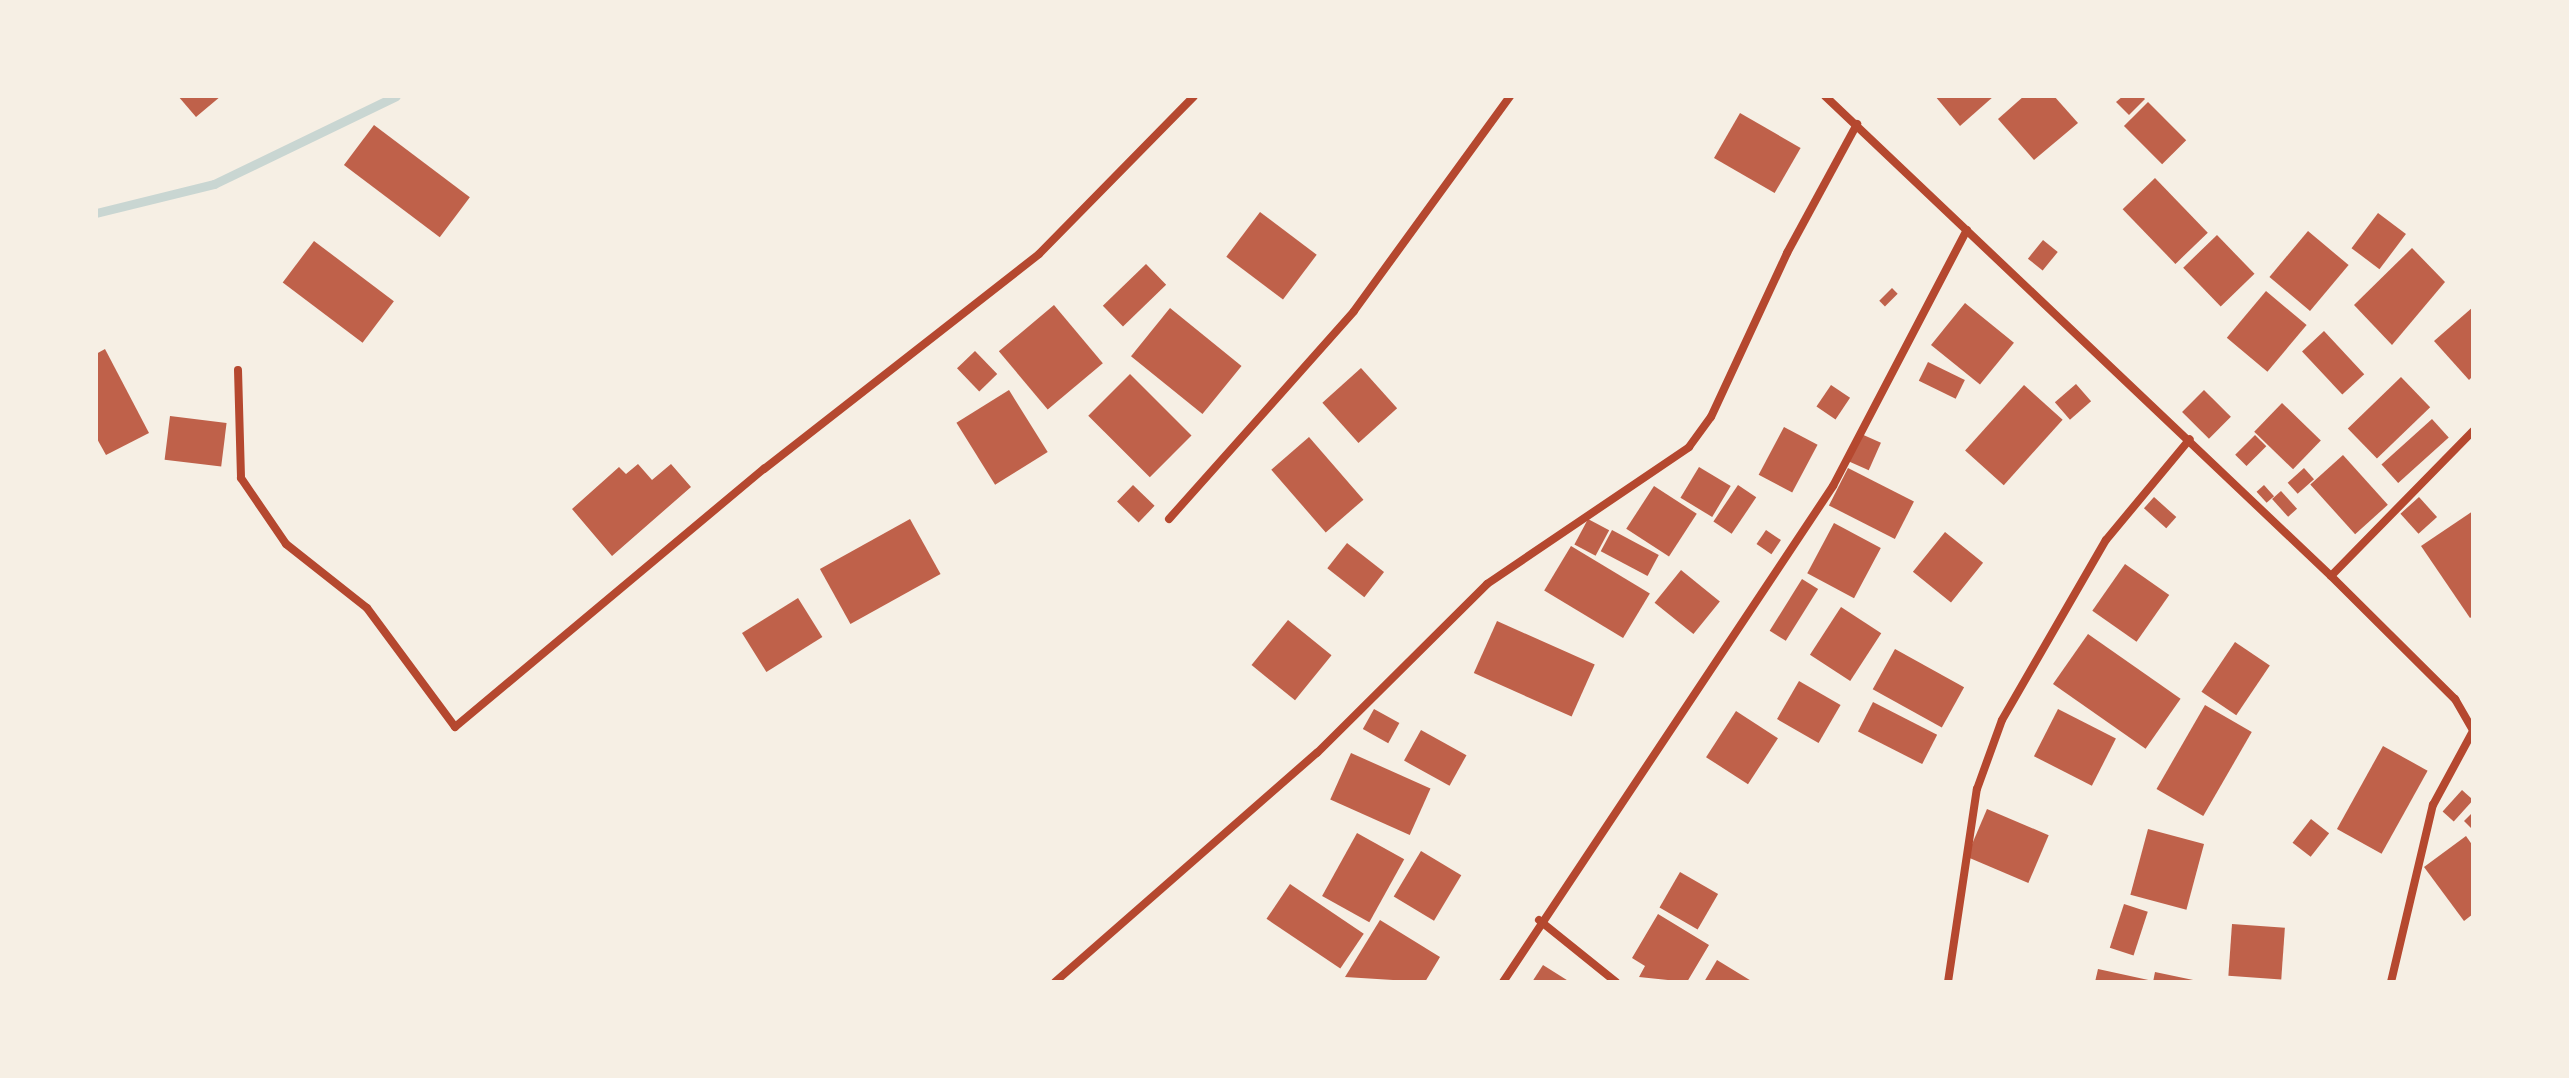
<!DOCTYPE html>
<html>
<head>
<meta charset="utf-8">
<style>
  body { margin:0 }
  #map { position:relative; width:2569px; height:1078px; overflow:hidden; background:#f6efe4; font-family:"Noto Sans",sans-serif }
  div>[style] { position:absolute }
  .stream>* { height:9px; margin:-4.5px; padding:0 4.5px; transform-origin:4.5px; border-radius:4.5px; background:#c9d6d2 }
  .building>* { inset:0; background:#bf614a; transform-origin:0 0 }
  .minor>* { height:8px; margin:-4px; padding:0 4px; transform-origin:4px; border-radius:4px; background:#b5482f }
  span { translate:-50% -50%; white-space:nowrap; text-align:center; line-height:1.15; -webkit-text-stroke:6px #f6efe4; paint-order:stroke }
  .frame { position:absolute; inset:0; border:98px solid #f6efe4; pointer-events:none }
</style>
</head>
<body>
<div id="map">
  <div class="stream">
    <i style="left:96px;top:213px;width:122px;rotate:-13.8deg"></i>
    <i style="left:214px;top:184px;width:202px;rotate:-25.8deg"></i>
  </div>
  <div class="building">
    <i style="clip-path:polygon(178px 96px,221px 96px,196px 117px)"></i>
    <i style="clip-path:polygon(1935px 96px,1994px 96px,1960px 126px)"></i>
    <i style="clip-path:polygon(2024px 96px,2054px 96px,2078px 123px,2034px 160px,1998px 119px)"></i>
    <i style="clip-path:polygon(2123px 96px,2142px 96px,2145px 99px,2129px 115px,2116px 102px)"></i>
    <i style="left:2148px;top:102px;width:54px;height:34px;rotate:45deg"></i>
    <i style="left:1740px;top:113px;width:70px;height:52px;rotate:30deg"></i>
    <i style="left:374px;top:125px;width:120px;height:50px;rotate:37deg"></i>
    <i style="left:2155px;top:178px;width:76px;height:45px;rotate:46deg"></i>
    <i style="left:1260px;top:212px;width:71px;height:56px;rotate:37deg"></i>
    <i style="left:2378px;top:213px;width:35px;height:44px;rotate:37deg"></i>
    <i style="left:2308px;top:231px;width:53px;height:60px;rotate:40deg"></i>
    <i style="left:2217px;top:235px;width:54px;height:47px;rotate:46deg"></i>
    <i style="left:2043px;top:240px;width:19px;height:24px;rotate:39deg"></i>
    <i style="left:314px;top:241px;width:100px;height:52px;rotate:37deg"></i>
    <i style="clip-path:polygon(2412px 248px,2445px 282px,2392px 345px,2354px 305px)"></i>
    <i style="left:1146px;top:264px;width:29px;height:60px;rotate:46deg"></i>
    <i style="left:1892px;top:288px;width:8px;height:18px;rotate:45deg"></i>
    <i style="left:2266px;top:291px;width:53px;height:61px;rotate:40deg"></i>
    <i style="left:1965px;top:303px;width:63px;height:54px;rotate:39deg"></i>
    <i style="left:1054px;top:305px;width:76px;height:72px;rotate:50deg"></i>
    <i style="clip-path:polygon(2473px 307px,2473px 376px,2469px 380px,2434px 341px)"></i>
    <i style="left:1170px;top:308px;width:92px;height:62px;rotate:39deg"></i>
    <i style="left:2324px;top:331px;width:59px;height:30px;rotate:47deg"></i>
    <i style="clip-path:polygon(105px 349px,149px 433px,106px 455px,96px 437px,96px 354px)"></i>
    <i style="left:975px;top:351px;width:32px;height:25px;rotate:46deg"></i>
    <i style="left:1928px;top:362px;width:41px;height:21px;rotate:26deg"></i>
    <i style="left:1361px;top:368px;width:54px;height:52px;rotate:48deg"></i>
    <i style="left:1130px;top:374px;width:87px;height:59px;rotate:45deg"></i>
    <i style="left:2401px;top:377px;width:42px;height:74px;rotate:46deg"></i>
    <i style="left:2076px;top:384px;width:23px;height:28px;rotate:49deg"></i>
    <i style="left:1831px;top:385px;width:23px;height:26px;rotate:34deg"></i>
    <i style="left:2024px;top:385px;width:52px;height:88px;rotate:42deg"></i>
    <i style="left:1009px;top:390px;width:73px;height:62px;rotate:58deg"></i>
    <i style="left:2204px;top:390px;width:38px;height:31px;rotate:45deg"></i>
    <i style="left:2282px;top:403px;width:54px;height:40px;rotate:44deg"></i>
    <i style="left:170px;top:416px;width:57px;height:44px;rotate:7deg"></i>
    <i style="left:2432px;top:419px;width:25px;height:68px;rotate:48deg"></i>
    <i style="left:1784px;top:427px;width:38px;height:54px;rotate:28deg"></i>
    <i style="left:1859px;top:433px;width:24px;height:30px;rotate:24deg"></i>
    <i style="left:2255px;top:435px;width:16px;height:28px;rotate:45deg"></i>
    <i style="left:1309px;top:437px;width:83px;height:50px;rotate:49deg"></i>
    <i style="left:2343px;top:455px;width:67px;height:44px;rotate:48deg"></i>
    <i style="clip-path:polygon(638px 464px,652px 480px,671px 464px,691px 487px,612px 556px,572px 509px,619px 467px,626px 474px)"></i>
    <i style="left:1699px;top:467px;width:37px;height:36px;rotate:31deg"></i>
    <i style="left:1848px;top:468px;width:74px;height:42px;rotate:27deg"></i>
    <i style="left:2304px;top:468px;width:15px;height:22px;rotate:48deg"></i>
    <i style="left:1133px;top:485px;width:30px;height:23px;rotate:44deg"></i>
    <i style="left:1738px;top:485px;width:22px;height:44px;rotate:34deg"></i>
    <i style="left:2264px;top:485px;width:15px;height:10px;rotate:48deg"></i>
    <i style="left:1654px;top:486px;width:51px;height:51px;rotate:33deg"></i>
    <i style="left:2281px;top:491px;width:24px;height:12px;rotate:48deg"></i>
    <i style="left:2154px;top:497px;width:30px;height:15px;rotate:42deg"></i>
    <i style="left:2419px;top:497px;width:27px;height:25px;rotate:48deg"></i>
    <i style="clip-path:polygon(2473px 511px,2473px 616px,2470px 618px,2421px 546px)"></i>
    <i style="left:910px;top:519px;width:63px;height:103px;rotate:61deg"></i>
    <i style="left:1588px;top:519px;width:24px;height:29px;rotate:28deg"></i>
    <i style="left:1834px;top:523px;width:53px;height:57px;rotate:28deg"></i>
    <i style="left:1612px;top:530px;width:53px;height:24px;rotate:28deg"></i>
    <i style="left:1766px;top:530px;width:18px;height:17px;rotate:34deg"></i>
    <i style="left:1945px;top:532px;width:49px;height:51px;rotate:39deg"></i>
    <i style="left:1347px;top:543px;width:47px;height:32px;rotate:38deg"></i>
    <i style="left:1571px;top:546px;width:92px;height:52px;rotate:31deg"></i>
    <i style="left:2125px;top:564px;width:54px;height:57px;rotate:35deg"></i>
    <i style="left:1681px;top:570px;width:50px;height:42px;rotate:39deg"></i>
    <i style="left:1802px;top:579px;width:19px;height:61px;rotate:32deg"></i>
    <i style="left:798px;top:598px;width:46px;height:66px;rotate:58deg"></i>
    <i style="left:1841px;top:607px;width:48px;height:57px;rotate:33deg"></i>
    <i style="left:1288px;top:620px;width:56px;height:58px;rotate:39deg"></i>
    <i style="left:1497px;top:621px;width:107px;height:57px;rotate:24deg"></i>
    <i style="left:2088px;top:634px;width:113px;height:61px;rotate:35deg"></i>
    <i style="left:2235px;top:642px;width:42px;height:60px;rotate:34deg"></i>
    <i style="left:1895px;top:649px;width:79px;height:46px;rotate:29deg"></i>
    <i style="left:1799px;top:681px;width:48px;height:44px;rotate:30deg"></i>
    <i style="left:1873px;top:702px;width:72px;height:33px;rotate:27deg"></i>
    <i style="left:2205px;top:705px;width:54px;height:97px;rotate:30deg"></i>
    <i style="left:1374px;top:709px;width:29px;height:23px;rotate:29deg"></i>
    <i style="left:2058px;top:709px;width:65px;height:53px;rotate:27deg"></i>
    <i style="left:1736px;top:711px;width:50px;height:55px;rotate:33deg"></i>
    <i style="left:1421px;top:730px;width:52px;height:35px;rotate:29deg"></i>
    <i style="left:2383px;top:746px;width:51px;height:95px;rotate:29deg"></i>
    <i style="left:1351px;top:753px;width:87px;height:51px;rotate:24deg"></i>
    <i style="left:2462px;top:790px;width:15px;height:29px;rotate:42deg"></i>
    <i style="left:1987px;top:809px;width:67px;height:52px;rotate:23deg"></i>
    <i style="clip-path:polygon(2473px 812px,2473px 830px,2464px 821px)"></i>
    <i style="left:2311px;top:819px;width:23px;height:30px;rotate:38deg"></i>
    <i style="left:2148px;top:829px;width:58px;height:68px;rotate:15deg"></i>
    <i style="left:1357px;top:833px;width:54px;height:72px;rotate:29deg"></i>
    <i style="clip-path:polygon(2466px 836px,2473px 846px,2473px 914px,2464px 921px,2424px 867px)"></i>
    <i style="left:1421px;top:851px;width:47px;height:53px;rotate:31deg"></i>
    <i style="left:1680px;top:872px;width:44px;height:41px;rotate:30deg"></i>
    <i style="left:1290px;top:884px;width:89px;height:42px;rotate:34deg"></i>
    <i style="left:2124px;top:904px;width:25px;height:46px;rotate:18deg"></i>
    <i style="clip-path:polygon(1658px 914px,1709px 945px,1687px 982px,1639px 977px,1645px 966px,1632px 958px)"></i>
    <i style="clip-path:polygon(1380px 920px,1440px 957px,1425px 982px,1345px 977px)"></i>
    <i style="left:2232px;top:924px;width:53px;height:52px;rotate:4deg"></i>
    <i style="clip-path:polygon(1717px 960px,1753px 982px,1704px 982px)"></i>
    <i style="clip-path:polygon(1543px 965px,1570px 982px,1532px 982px)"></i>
    <i style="clip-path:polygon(2098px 969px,2153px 981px,2153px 982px,2095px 982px)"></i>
    <i style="clip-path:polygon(2155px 972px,2198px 981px,2198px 982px,2153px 982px)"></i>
  </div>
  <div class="minor">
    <i style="left:1825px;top:96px;width:697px;rotate:43.49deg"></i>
    <i style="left:2331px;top:576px;width:175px;rotate:44.8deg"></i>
    <i style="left:2455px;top:699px;width:36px;rotate:60deg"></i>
    <i style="left:238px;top:370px;width:108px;rotate:88.4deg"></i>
    <i style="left:241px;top:478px;width:80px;rotate:55.7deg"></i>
    <i style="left:286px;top:544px;width:103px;rotate:38.3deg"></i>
    <i style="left:367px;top:608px;width:148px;rotate:53.5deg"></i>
    <i style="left:455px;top:727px;width:403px;rotate:-39.9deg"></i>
    <i style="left:764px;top:469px;width:349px;rotate:-38deg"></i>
    <i style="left:1039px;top:254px;width:221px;rotate:-45.5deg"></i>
    <i style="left:1169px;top:519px;width:278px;rotate:-48.3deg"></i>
    <i style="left:1354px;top:311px;width:266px;rotate:-54deg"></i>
    <i style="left:2331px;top:576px;width:203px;rotate:-45.6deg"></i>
    <i style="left:1539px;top:920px;width:99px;rotate:38.8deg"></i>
    <i style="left:1055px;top:982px;width:348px;rotate:-41.2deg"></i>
    <i style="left:1317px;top:753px;width:240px;rotate:-44.8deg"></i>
    <i style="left:1487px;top:584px;width:244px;rotate:-34.1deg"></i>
    <i style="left:1689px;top:447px;width:37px;rotate:-54deg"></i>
    <i style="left:1711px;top:417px;width:181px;rotate:-65.1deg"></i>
    <i style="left:1787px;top:253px;width:147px;rotate:-61.5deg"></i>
    <i style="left:1503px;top:982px;width:596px;rotate:-56.36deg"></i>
    <i style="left:1833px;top:486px;width:289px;rotate:-62.4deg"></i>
    <i style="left:1948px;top:982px;width:195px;rotate:-81.5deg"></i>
    <i style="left:1977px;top:789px;width:73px;rotate:-70.1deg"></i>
    <i style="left:2002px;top:720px;width:208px;rotate:-60deg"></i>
    <i style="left:2106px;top:540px;width:131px;rotate:-50.3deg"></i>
    <i style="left:2391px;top:982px;width:182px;rotate:-76.7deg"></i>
    <i style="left:2433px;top:805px;width:84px;rotate:-61.6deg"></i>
  </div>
  <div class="frame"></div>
</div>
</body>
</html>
